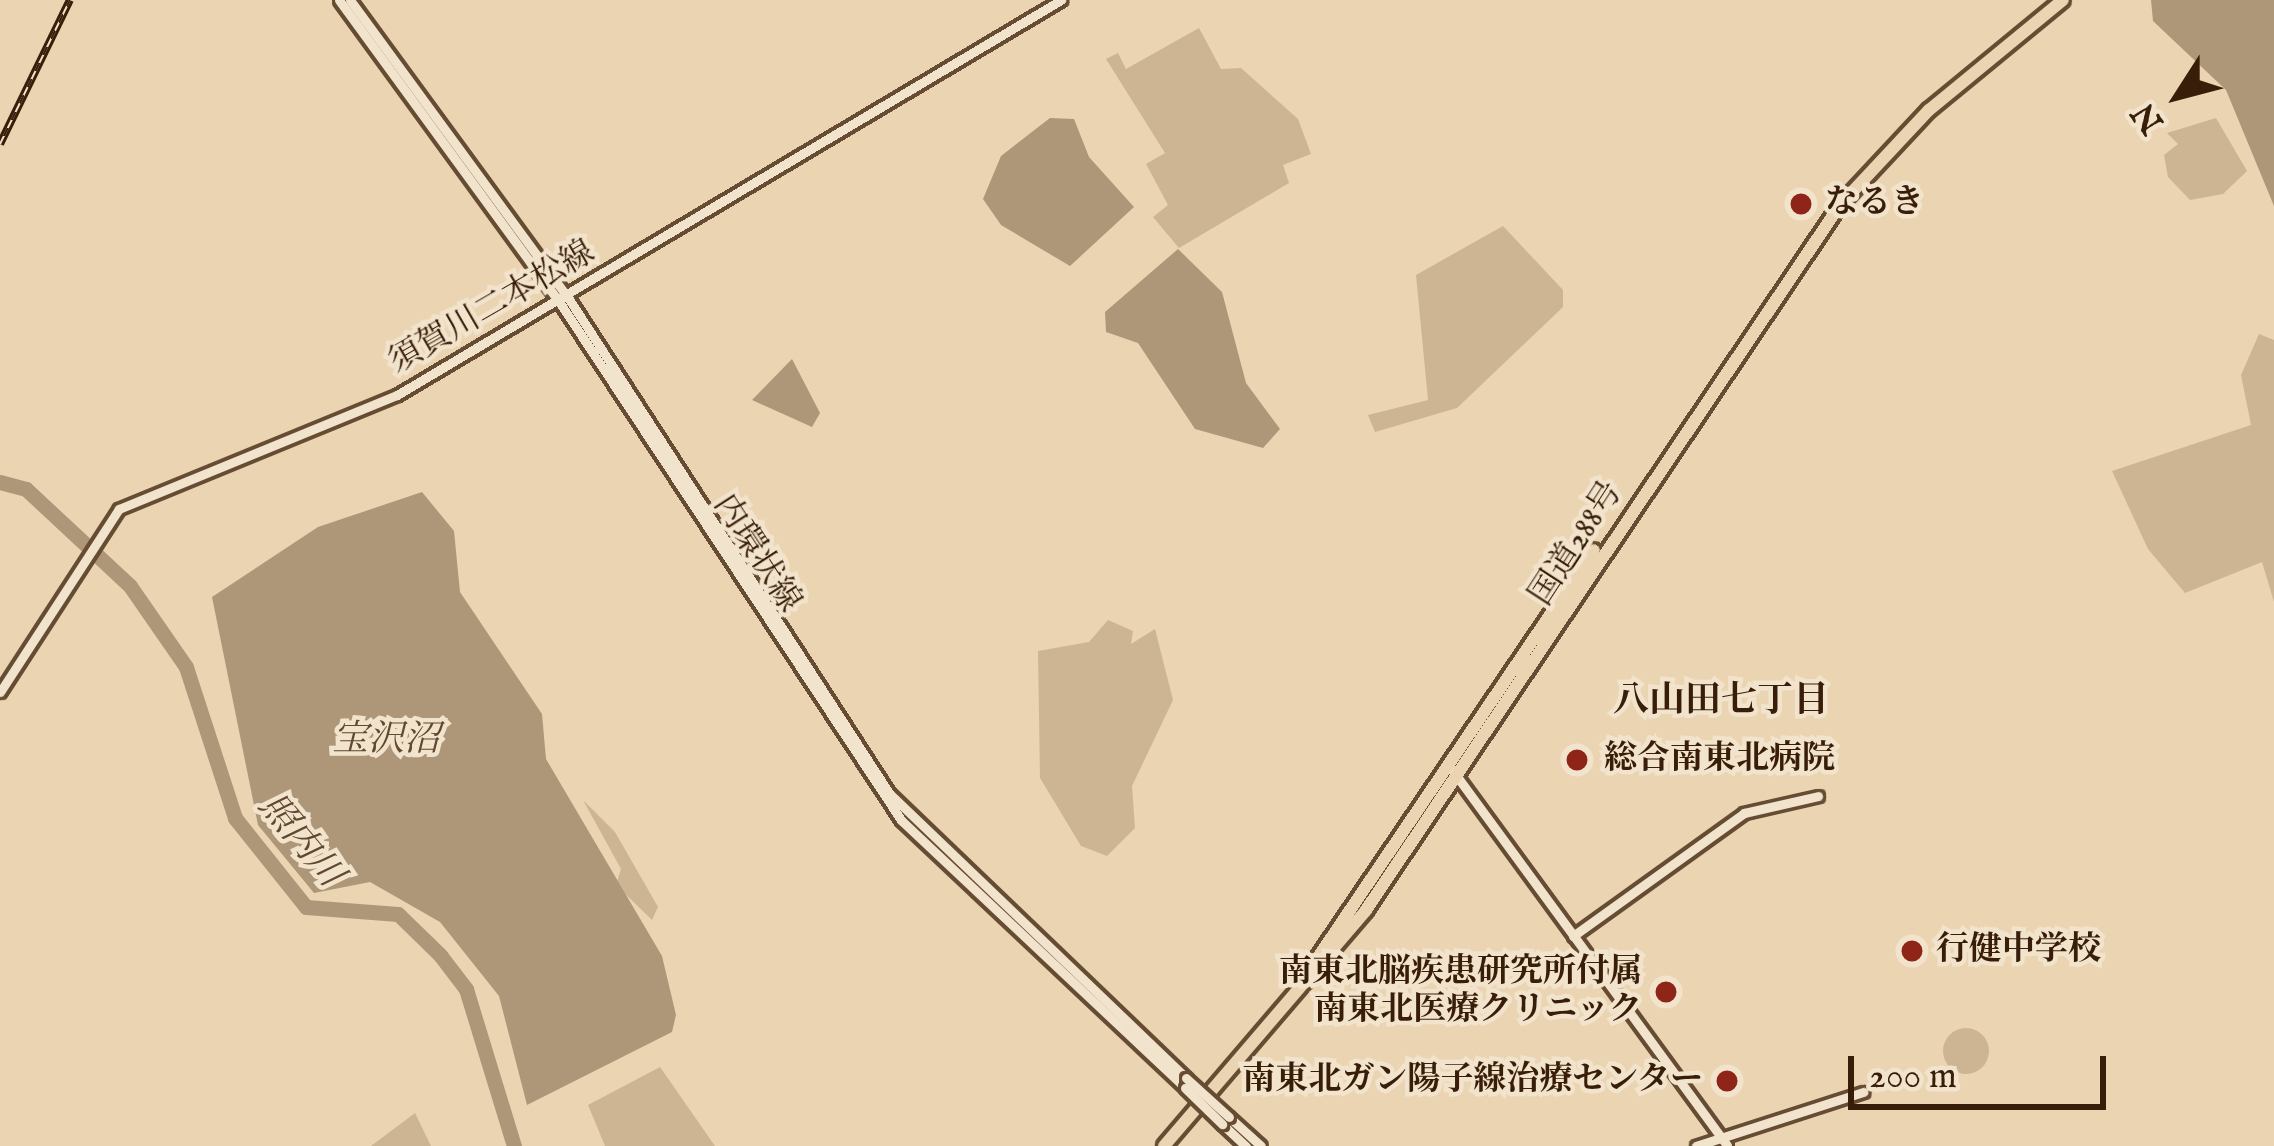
<!DOCTYPE html>
<html>
<head>
<meta charset="utf-8">
<style>
  body { margin:0 }
  #map { position:relative; width:2274px; height:1146px; overflow:hidden; background:#ebd4b1; font-family:"IM FELL English","Noto Serif JP",serif }
  div>[style] { position:absolute }
  .green>* { inset:0; background:#cdb594 }
  .round { border-radius:50% }
  .water>* { inset:0; background:#ae9678 }
  .river>* { height:15px; margin:-7.5px; padding:0 7.5px; transform-origin:7.5px; border-radius:7.5px; background:#ae9678 }
  .roads { filter:drop-shadow(3px 0 #654c33) drop-shadow(-3px 0 #654c33) drop-shadow(0 3px #654c33) drop-shadow(0 -3px #654c33) }
  .tertiary>* { height:9px; margin:-4.5px; padding:0 4.5px; transform-origin:4.5px; border-radius:4.5px; background:#f2e3cc }
  .secondary>* { height:9px; margin:-4.5px; padding:0 4.5px; transform-origin:4.5px; border-radius:4.5px; background:#f2e3cc }
  .trunk>* { height:12px; margin:-6px; padding:0 6px; transform-origin:6px; border-radius:6px; background:#ebd4b1 }
  .rail>* { height:8px; margin-top:-4px; transform-origin:0; background:repeating-linear-gradient(90deg,#f2e3cc 0 9px,#381e09 0 18px); box-sizing:border-box; border-block:3px solid #381e09 }
  .bridges { filter:drop-shadow(3px 0 #654c33) drop-shadow(-3px 0 #654c33) drop-shadow(0 3px #654c33) drop-shadow(0 -3px #654c33) }
  .tertiary-bridge>* { height:9px; margin:-4.5px; padding:0 4.5px; transform-origin:4.5px; border-radius:4.5px; background:#f2e3cc }
  .dots>* { width:33px; height:33px; translate:-50% -50%; box-sizing:border-box; border:6px solid #f2e3cc; border-radius:50% }
  span { translate:-50% -50%; white-space:nowrap; text-align:center; line-height:1.15; -webkit-text-stroke:9px #f2e3cc; paint-order:stroke }
  .poi-label { font-size:33px; color:#381e09; font-weight:700 }
  .left { translate:0 -50%; text-align:left }
  .right { translate:-100% -50%; text-align:right }
  .street-label { font-size:33px; color:#381e09 }
  .neighbourhood-label { font-size:36px; color:#381e09; font-weight:700 }
  .water-label { font-size:36px; color:#614830; font-style:italic }
  .north { position:absolute; left:2118px; top:36px; width:120px; height:120px; -webkit-text-stroke:9px #f2e3cc; paint-order:stroke; rotate:234deg; font-size:33px; font-weight:700; line-height:48px; text-align:center; color:#381e09 }
  .north::after { content:''; display:block; margin:auto; width:42px; height:54px; background:#381e09; clip-path:polygon(50% 0,100% 100%,50% 72%,0 100%) }
  .scale { position:absolute; left:1848px; top:1056px; width:258px; height:54px; box-sizing:border-box; border:6px solid #381e09; border-top:0; padding-left:15px; font-size:36px; line-height:42px; white-space:nowrap; color:#381e09; -webkit-text-stroke:9px #f2e3cc; paint-order:stroke }
</style>
</head>
<body>
<div id="map">
  <div class="green">
    <i style="clip-path:polygon(1199px 28px,1221px 69px,1241px 68px,1298px 119px,1311px 154px,1283px 165px,1289px 183px,1179px 248px,1153px 217px,1168px 205px,1146px 164px,1165px 153px,1106px 59px,1118px 53px,1126px 69px)"></i>
    <i style="clip-path:polygon(2216px 118px,2247px 171px,2223px 194px,2190px 200px,2168px 177px,2164px 155px,2178px 144px,2167px 133px)"></i>
    <i style="clip-path:polygon(1503px 226px,1563px 290px,1563px 307px,1457px 408px,1375px 432px,1368px 415px,1428px 400px,1416px 275px)"></i>
    <i style="clip-path:polygon(2259px 334px,2274px 340px,2274px 602px,2262px 562px,2185px 593px,2148px 549px,2112px 471px,2251px 425px,2241px 375px)"></i>
    <i style="clip-path:polygon(1108px 620px,1133px 631px,1131px 644px,1155px 629px,1173px 700px,1132px 786px,1135px 828px,1107px 856px,1081px 846px,1040px 778px,1038px 651px,1089px 642px)"></i>
    <i style="clip-path:polygon(583px 800px,615px 832px,658px 907px,652px 920px,616px 885px,621px 869px)"></i>
    <i class="round" style="left:1943px;top:1028px;width:46px;height:46px"></i>
    <i style="clip-path:polygon(660px 1067px,715px 1146px,605px 1146px,588px 1105px)"></i>
    <i style="clip-path:polygon(415px 1113px,431px 1146px,371px 1146px)"></i>
  </div>
  <div class="water">
    <i style="clip-path:polygon(2151px 0,2274px 0,2274px 206px,2226px 90px,2153px 21px)"></i>
    <i style="clip-path:polygon(1050px 118px,1074px 119px,1089px 157px,1134px 207px,1070px 266px,1001px 225px,983px 199px,1001px 156px)"></i>
    <i style="clip-path:polygon(1178px 249px,1222px 292px,1246px 383px,1280px 429px,1263px 448px,1195px 429px,1138px 343px,1106px 332px,1105px 312px)"></i>
    <i style="clip-path:polygon(792px 359px,820px 413px,812px 427px,752px 400px)"></i>
    <i style="clip-path:polygon(422px 492px,454px 531px,460px 592px,542px 714px,546px 759px,662px 956px,676px 1015px,672px 1032px,527px 1105px,499px 996px,440px 922px,370px 882px,314px 893px,258px 825px,212px 597px,318px 527px)"></i>
  </div>
  <div class="river">
    <i style="left:0;top:482px;width:27px;rotate:15deg"></i>
    <i style="left:26px;top:489px;width:142px;rotate:43deg"></i>
    <i style="left:130px;top:586px;width:98px;rotate:55.3deg"></i>
    <i style="left:186px;top:667px;width:159px;rotate:72deg"></i>
    <i style="left:235px;top:818px;width:114px;rotate:51.4deg"></i>
    <i style="left:306px;top:907px;width:92px;rotate:4.4deg"></i>
    <i style="left:398px;top:914px;width:59px;rotate:44.3deg"></i>
    <i style="left:440px;top:955px;width:43px;rotate:52.6deg"></i>
    <i style="left:466px;top:989px;width:164px;rotate:73deg"></i>
  </div>
  <div class="roads">
    <div class="tertiary">
      <i style="left:567px;top:296px;width:592px;rotate:57.06deg"></i>
      <i style="left:889px;top:793px;width:412px;rotate:43.8deg"></i>
      <i style="left:558px;top:300px;width:623px;rotate:56.59deg"></i>
      <i style="left:901px;top:820px;width:390px;rotate:43.3deg"></i>
      <i style="left:1453px;top:771px;width:464px;rotate:53.8deg"></i>
      <i style="left:1573px;top:936px;width:211px;rotate:-35.7deg"></i>
      <i style="left:1744px;top:813px;width:76px;rotate:-12.9deg"></i>
      <i style="left:1229px;top:1117px;width:43px;rotate:42.2deg"></i>
      <i style="left:1222px;top:1124px;width:33px;rotate:43deg"></i>
      <i style="left:1696px;top:1146px;width:176px;rotate:-17.9deg"></i>
    </div>
    <div class="secondary">
      <i style="left:339px;top:0;width:371px;rotate:53.9deg"></i>
      <i style="left:350px;top:0;width:367px;rotate:53.8deg"></i>
      <i style="left:0;top:692px;width:218px;rotate:-57deg"></i>
      <i style="left:119px;top:509px;width:300px;rotate:-22.3deg"></i>
      <i style="left:397px;top:395px;width:773px;rotate:-30.75deg"></i>
    </div>
    <div class="trunk">
      <i style="left:1306px;top:975px;width:513px;rotate:-55.88deg"></i>
      <i style="left:1164px;top:1146px;width:311px;rotate:-49.4deg"></i>
      <i style="left:1366px;top:910px;width:850px;rotate:-56.09deg"></i>
      <i style="left:1840px;top:205px;width:130px;rotate:-46.9deg"></i>
      <i style="left:1929px;top:110px;width:173px;rotate:-39.4deg"></i>
    </div>
  </div>
  <div class="rail">
    <i style="left:0;top:144px;width:160px;rotate:-64.1deg"></i>
  </div>
  <div class="bridges">
    <div class="tertiary-bridge">
      <i style="left:1186px;top:1078px;width:58px;rotate:42.2deg"></i>
      <i style="left:1185px;top:1088px;width:52px;rotate:44.2deg"></i>
    </div>
  </div>
  <div class="dots">
    <i style="left:1801px;top:204px;background:#8f2418"></i>
    <i style="left:1577px;top:760px;background:#8f2418"></i>
    <i style="left:1912px;top:951px;background:#8f2418"></i>
    <i style="left:1666px;top:992px;background:#8f2418"></i>
    <i style="left:1727px;top:1081px;background:#8f2418"></i>
  </div>
  <div class="poi-label">
    <span class="left" style="left:1825px;top:204px">なるき</span>
    <span class="left" style="left:1604px;top:760px">総合南東北病院</span>
    <span class="left" style="left:1936px;top:951px">行健中学校</span>
    <span class="right" style="left:1642px;top:992px">南東北脳疾患研究所付属<br>南東北医療クリニック</span>
    <span class="right" style="left:1703px;top:1081px">南東北ガン陽子線治療センター</span>
  </div>
  <div class="street-label">
    <span style="left:492px;top:308px;rotate:-30deg">須賀川二本松線</span>
    <span style="left:1577px;top:544px;rotate:-57deg">国道288号</span>
    <span style="left:756px;top:554px;rotate:57deg">内環状線</span>
  </div>
  <div class="neighbourhood-label">
    <span style="left:1721px;top:702px">八山田七丁目</span>
  </div>
  <div class="water-label">
    <span style="left:386px;top:741px">宝沢沼</span>
    <span style="left:300px;top:841px;rotate:50deg">照内川</span>
  </div>
  <div class="north">N</div>
  <div class="scale">200 m</div>
</div>
</body>
</html>
